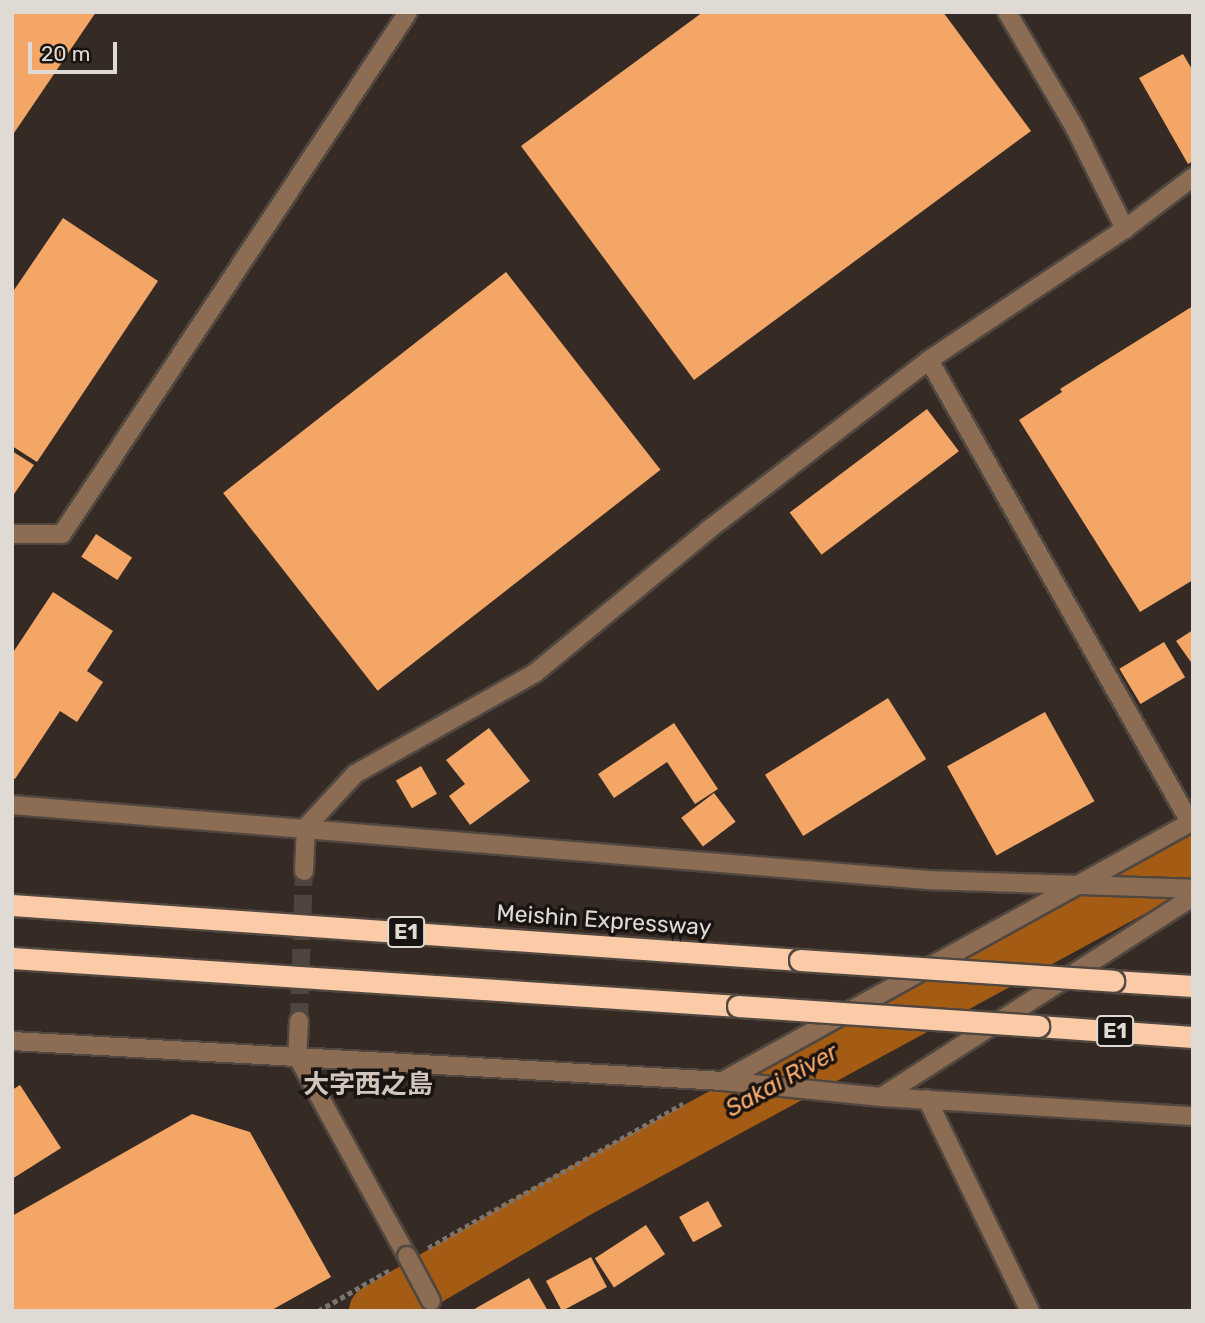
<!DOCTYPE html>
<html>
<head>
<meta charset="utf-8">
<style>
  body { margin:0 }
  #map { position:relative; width:1205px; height:1323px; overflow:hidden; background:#352b24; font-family:Rubik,"Noto Sans JP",sans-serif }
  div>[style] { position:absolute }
  .river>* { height:52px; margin:-26px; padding:0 26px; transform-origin:26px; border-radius:26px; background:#a45b14 }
  .building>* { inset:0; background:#f4a667; transform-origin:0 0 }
  .minor-tunnel>* { height:18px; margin-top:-9px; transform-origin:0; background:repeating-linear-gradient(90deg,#4f453f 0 18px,transparent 0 27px) }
  .path>* { height:4.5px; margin-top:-2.25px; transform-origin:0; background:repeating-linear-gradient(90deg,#7c746e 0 5px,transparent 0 8.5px) }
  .roads { filter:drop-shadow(2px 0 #504740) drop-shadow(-2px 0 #504740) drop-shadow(0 2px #504740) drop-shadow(0 -2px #504740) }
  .minor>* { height:18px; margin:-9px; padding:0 9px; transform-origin:9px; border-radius:9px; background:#8c6c53 }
  .highway>* { height:21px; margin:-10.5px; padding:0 10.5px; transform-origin:10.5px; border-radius:10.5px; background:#fbcaa6 }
  .bridges { filter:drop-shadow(2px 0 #504740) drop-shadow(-2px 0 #504740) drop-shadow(0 2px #504740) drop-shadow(0 -2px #504740) }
  .minor-bridge>* { height:18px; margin:-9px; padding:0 9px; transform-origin:9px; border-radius:9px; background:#8c6c53 }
  .highway-bridge>* { height:21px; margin:-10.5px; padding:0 10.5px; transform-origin:10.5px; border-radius:10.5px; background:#fbcaa6 }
  span { translate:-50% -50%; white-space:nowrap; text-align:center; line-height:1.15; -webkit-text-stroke:7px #191411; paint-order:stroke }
  .shield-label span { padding:2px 5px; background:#191411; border:2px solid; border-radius:5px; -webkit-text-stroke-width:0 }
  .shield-label { font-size:21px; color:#e0dad5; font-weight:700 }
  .street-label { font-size:23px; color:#e0dad5 }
  .water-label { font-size:24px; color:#faac6d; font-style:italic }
  .quarter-label { font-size:26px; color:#d1c5bc; font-weight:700 }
  .frame { position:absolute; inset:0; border:14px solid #e0dad5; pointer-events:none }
  .scale { position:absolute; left:28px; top:42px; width:89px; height:32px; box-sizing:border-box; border:4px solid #e0dad5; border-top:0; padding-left:9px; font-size:21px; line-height:24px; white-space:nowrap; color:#e0dad5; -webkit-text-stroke:5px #191411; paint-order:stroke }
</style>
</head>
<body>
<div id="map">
  <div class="river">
    <i style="left:375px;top:1311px;width:235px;rotate:-30.4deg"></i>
    <i style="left:578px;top:1192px;width:700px;rotate:-28.51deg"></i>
  </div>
  <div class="building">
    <i style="clip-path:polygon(12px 12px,96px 12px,12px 136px)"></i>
    <i style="clip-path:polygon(703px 12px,943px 12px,1031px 131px,694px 380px,521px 146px)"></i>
    <i style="clip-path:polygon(1183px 54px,1193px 71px,1193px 161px,1188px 164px,1139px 78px)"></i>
    <i style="clip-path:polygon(63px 218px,158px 281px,37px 462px,12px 446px,12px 293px)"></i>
    <i style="left:506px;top:272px;width:251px;height:359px;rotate:52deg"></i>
    <i style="clip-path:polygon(1193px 306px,1193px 580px,1140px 612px,1019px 420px,1062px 392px,1060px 389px)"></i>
    <i style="left:927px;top:409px;width:53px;height:172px;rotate:53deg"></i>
    <i style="clip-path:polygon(12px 451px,34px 465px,12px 497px)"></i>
    <i style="left:96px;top:534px;width:43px;height:27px;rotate:33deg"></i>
    <i style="clip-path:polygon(53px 592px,113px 631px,87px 671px,103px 682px,77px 722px,60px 711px,15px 779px,12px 777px,12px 654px)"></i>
    <i style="clip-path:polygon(1193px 630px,1193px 665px,1176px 641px)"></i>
    <i style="left:1164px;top:642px;width:41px;height:52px;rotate:59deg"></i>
    <i style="left:888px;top:698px;width:72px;height:145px;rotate:58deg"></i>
    <i style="left:1045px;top:712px;width:102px;height:112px;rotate:61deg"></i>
    <i style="clip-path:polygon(674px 723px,718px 789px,695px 804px,667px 762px,614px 798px,598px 774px)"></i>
    <i style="clip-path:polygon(489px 728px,530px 781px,470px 825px,449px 796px,465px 784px,446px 760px)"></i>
    <i style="left:421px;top:766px;width:32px;height:29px;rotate:60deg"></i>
    <i style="left:714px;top:793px;width:36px;height:41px;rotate:53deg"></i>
    <i style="clip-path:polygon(20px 1085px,61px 1148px,12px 1179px,12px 1090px)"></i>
    <i style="clip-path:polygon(192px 1114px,250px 1132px,331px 1277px,270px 1311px,12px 1311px,12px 1216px)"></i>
    <i style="left:708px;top:1201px;width:29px;height:33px;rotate:61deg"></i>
    <i style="left:646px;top:1225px;width:35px;height:61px;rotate:57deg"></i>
    <i style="left:591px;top:1257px;width:34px;height:51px;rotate:62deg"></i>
    <i style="clip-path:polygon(529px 1278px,548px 1311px,471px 1311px)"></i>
  </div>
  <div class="minor-tunnel">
    <i style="left:299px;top:1021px;width:150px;rotate:-88.1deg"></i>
  </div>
  <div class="path">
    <i style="left:428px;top:1248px;width:293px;rotate:-29.5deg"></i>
    <i style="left:318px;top:1311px;width:83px;rotate:-29.7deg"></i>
  </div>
  <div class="roads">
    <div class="minor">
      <i style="left:1007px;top:12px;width:134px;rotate:59.6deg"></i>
      <i style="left:1075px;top:128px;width:113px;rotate:63.7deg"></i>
      <i style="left:929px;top:360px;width:531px;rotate:60.54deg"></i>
      <i style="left:12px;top:534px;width:50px"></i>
      <i style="left:62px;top:534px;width:626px;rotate:-56.46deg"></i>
      <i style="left:12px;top:805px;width:919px;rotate:4.68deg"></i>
      <i style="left:928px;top:880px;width:265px;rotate:1.9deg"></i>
      <i style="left:304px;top:871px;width:44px;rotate:-87.4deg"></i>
      <i style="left:306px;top:827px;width:72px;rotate:-47.2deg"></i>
      <i style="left:355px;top:774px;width:206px;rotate:-29.3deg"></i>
      <i style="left:535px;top:673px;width:223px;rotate:-39.5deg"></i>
      <i style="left:707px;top:531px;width:280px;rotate:-37.6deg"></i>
      <i style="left:929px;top:360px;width:236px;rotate:-33.8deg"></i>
      <i style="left:1125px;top:229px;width:86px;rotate:-37.4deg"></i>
      <i style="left:299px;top:1021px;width:35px;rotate:93deg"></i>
      <i style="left:297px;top:1056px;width:228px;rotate:61.2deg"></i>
      <i style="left:12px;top:1041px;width:712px;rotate:3.22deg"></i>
      <i style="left:723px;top:1081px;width:159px;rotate:5.8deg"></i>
      <i style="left:881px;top:1097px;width:313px;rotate:3.5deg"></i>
      <i style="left:723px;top:1081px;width:537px;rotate:-28.95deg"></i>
      <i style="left:881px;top:1097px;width:371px;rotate:-32.7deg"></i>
      <i style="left:927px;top:1099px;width:236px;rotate:64.1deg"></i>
    </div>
    <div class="highway">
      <i style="left:12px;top:905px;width:790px;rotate:3.99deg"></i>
      <i style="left:12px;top:958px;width:728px;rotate:3.78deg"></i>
      <i style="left:1113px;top:981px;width:80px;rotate:3.6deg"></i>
      <i style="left:1038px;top:1026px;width:155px;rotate:4.1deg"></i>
    </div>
  </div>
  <div class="bridges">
    <div class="minor-bridge">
      <i style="left:407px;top:1256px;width:51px;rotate:61.9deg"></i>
    </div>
    <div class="highway-bridge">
      <i style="left:800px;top:960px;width:314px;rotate:3.8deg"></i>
      <i style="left:738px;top:1006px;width:301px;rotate:3.8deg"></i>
    </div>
  </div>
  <div class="shield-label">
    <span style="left:406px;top:932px">E1</span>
    <span style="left:1115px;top:1031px">E1</span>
  </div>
  <div class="street-label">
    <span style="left:604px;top:920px;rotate:4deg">Meishin Expressway</span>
  </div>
  <div class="water-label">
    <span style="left:782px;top:1081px;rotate:-29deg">Sakai River</span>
  </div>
  <div class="quarter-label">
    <span style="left:368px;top:1085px">大字西之島</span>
  </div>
  <div class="frame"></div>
  <div class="scale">20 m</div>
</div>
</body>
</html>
